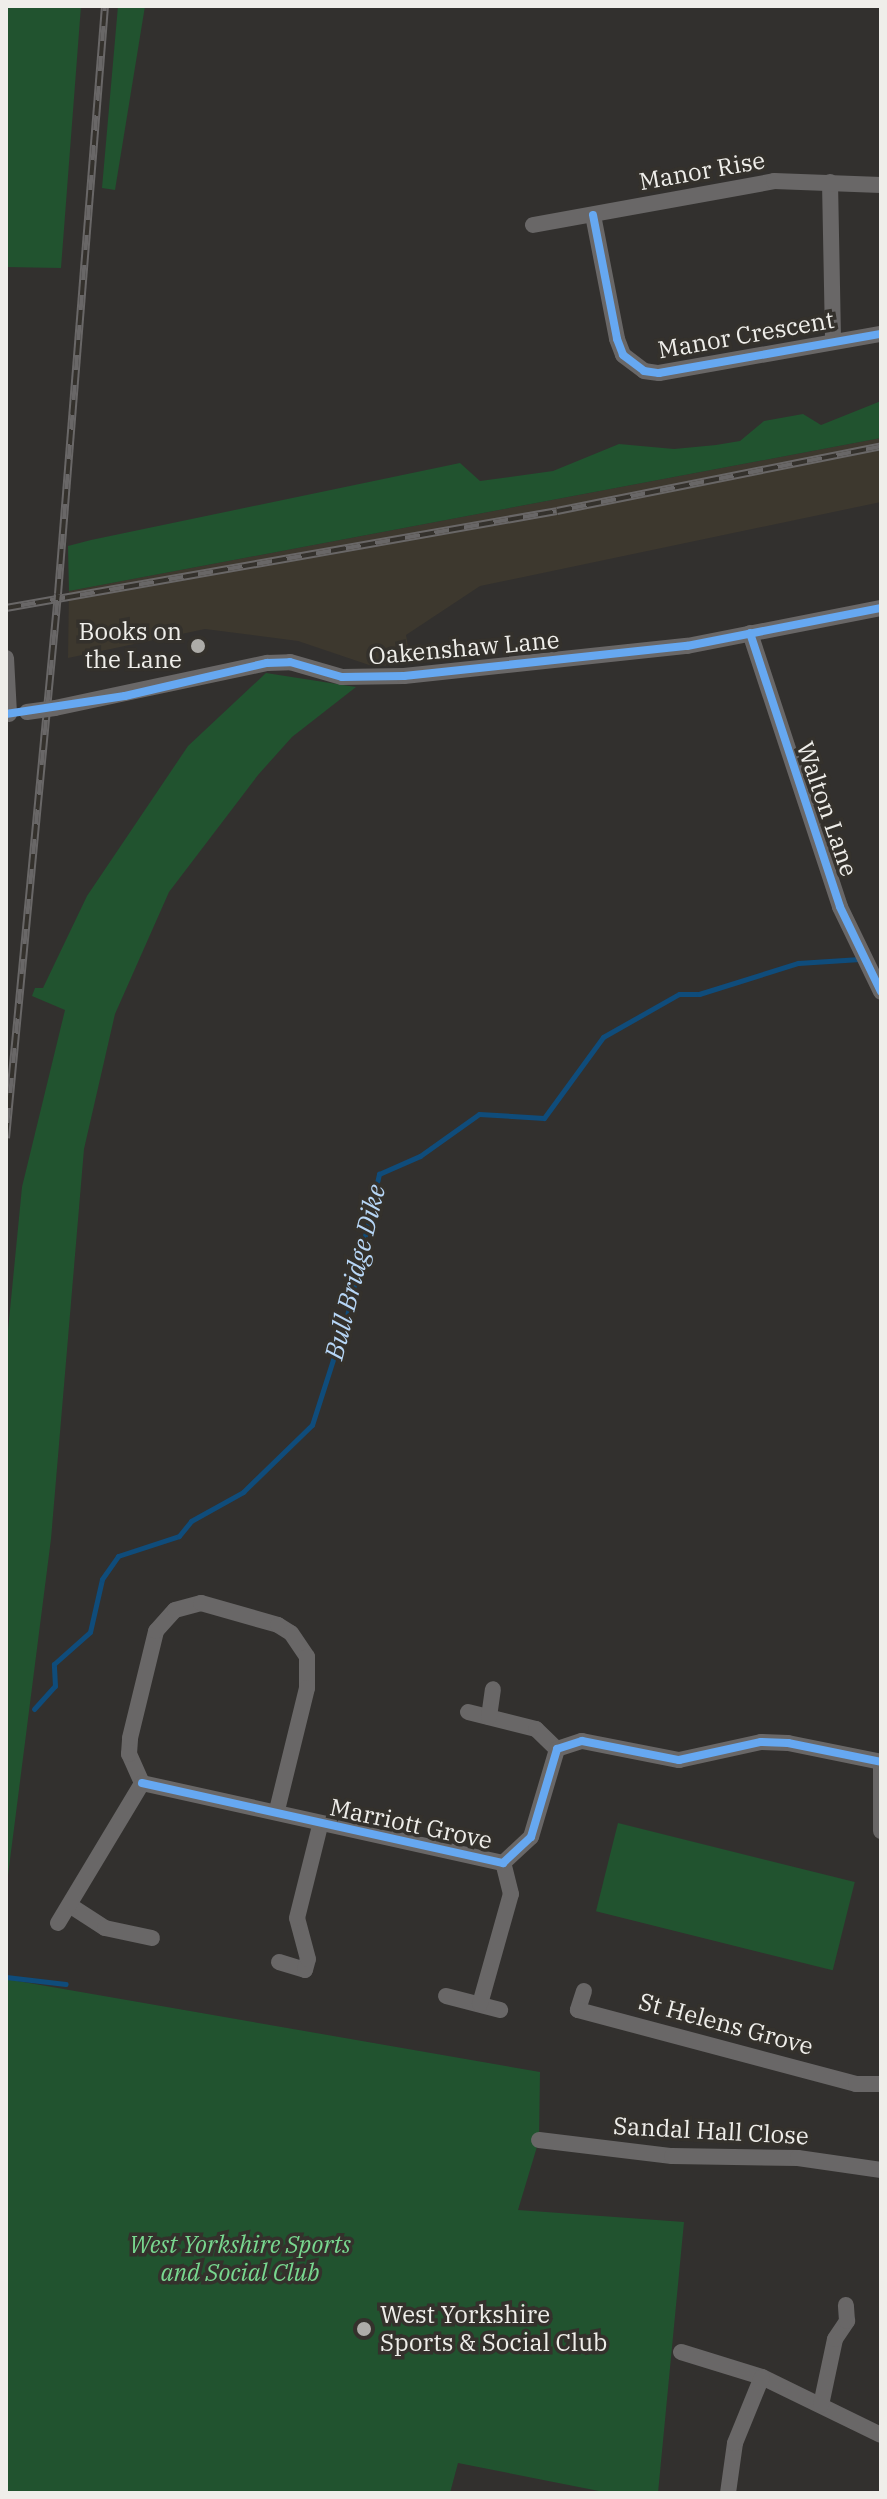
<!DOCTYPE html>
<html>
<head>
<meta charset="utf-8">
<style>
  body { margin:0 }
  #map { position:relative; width:887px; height:2499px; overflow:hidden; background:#32302e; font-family:"IBM Plex Serif",serif }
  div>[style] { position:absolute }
  .built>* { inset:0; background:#3d382e }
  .green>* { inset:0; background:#21532f; transform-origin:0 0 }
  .stream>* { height:5px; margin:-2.5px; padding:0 2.5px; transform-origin:2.5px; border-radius:2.5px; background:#0f4c7b }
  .minor>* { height:16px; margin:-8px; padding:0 8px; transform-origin:8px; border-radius:8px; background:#696767 }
  .rail>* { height:8px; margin-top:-4px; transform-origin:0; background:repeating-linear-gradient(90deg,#34312c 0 15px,#696767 0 30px); box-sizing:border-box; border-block:2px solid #696767 }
  .minor-bridge>* { height:16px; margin:-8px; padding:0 8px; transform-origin:8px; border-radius:8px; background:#696767 }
  .cycleway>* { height:8px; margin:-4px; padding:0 4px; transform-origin:4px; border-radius:4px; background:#66a8f1 }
  .dots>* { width:22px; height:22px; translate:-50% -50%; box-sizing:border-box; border:4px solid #34312c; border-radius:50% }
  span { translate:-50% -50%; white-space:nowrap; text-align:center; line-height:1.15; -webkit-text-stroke:7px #34312c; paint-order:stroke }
  .street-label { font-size:24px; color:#efeeea }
  .poi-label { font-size:24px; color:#efeeea }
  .right { translate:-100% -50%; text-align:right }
  .left { translate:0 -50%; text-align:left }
  .park-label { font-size:24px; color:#78d78f; font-style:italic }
  .water-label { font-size:26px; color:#b7d6f6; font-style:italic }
  .frame { position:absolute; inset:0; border:8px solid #efeeea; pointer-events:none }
</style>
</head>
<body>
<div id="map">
  <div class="built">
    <i style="clip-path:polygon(881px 438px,881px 502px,480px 586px,406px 635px,411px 662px,375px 667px,298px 641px,205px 629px,68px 658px,69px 591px)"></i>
  </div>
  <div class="green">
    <i style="clip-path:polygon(6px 6px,81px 6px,61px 268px,6px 267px)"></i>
    <i style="clip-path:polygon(118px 6px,145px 6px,115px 190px,102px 188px)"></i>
    <i style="clip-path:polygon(881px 401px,881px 438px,69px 591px,68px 546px,91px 540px,460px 463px,480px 481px,553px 471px,619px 444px,674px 449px,716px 445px,740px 441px,764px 421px,803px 414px,821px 425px)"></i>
    <i style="clip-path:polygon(266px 673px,356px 687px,292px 737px,258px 775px,169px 892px,115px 1014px,84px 1149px,51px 1539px,6px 1891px,6px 1351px,22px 1187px,65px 1010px,32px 996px,35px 988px,43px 988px,87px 896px,188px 746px)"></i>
    <i style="left:618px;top:1823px;width:244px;height:91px;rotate:14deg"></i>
    <i style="clip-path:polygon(6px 1979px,540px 2072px,539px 2140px,518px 2210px,684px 2222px,658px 2493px,609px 2493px,458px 2463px,450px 2493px,6px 2493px)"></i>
  </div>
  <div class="stream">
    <i style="left:34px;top:1709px;width:31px;rotate:-48deg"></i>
    <i style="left:55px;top:1686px;width:22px;rotate:-93deg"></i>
    <i style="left:54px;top:1664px;width:48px;rotate:-41.6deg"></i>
    <i style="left:90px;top:1632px;width:54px;rotate:-77.2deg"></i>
    <i style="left:102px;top:1579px;width:28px;rotate:-55deg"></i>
    <i style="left:118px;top:1556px;width:64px;rotate:-18.2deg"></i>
    <i style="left:179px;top:1536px;width:19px;rotate:-51deg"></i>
    <i style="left:191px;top:1521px;width:60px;rotate:-29.1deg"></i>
    <i style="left:243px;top:1492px;width:96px;rotate:-44.2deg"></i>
    <i style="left:312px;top:1425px;width:114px;rotate:-72.2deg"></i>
    <i style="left:347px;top:1316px;width:146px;rotate:-77.3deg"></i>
    <i style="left:379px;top:1174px;width:45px;rotate:-23.7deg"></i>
    <i style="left:420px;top:1156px;width:72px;rotate:-35.4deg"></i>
    <i style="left:479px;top:1114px;width:65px;rotate:3.5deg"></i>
    <i style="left:544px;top:1118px;width:100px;rotate:-53.9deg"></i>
    <i style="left:603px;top:1037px;width:87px;rotate:-29.5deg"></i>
    <i style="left:679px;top:994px;width:20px"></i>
    <i style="left:699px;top:994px;width:104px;rotate:-17.4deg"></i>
    <i style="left:798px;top:963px;width:62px;rotate:-3.7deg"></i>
    <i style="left:6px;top:1977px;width:60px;rotate:6.7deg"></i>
  </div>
  <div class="minor">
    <i style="left:830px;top:182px;width:158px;rotate:88.9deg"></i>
    <i style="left:593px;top:215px;width:126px;rotate:79deg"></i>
    <i style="left:617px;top:339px;width:17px;rotate:69deg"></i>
    <i style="left:623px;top:355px;width:26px;rotate:37deg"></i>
    <i style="left:644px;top:371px;width:15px;rotate:8deg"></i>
    <i style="left:659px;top:373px;width:225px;rotate:-10deg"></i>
    <i style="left:533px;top:225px;width:245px;rotate:-10.3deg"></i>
    <i style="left:774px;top:181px;width:107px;rotate:2.1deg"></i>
    <i style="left:750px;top:633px;width:288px;rotate:71.8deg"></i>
    <i style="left:840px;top:907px;width:94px;rotate:64.2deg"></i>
    <i style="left:6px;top:658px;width:56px;rotate:86.9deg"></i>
    <i style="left:55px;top:708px;width:217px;rotate:-12deg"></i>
    <i style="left:267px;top:663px;width:23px;rotate:-2deg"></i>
    <i style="left:290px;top:662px;width:54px;rotate:16.1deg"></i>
    <i style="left:342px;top:677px;width:62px;rotate:-0.9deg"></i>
    <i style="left:404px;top:676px;width:285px;rotate:-6.1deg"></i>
    <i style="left:687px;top:646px;width:198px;rotate:-11.1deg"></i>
    <i style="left:468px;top:1712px;width:70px;rotate:14deg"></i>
    <i style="left:536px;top:1729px;width:29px;rotate:44deg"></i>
    <i style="left:489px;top:1717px;width:28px;rotate:-82deg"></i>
    <i style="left:881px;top:1768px;width:63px;rotate:90deg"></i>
    <i style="left:142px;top:1783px;width:370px;rotate:12.5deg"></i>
    <i style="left:503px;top:1863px;width:38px;rotate:-43deg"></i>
    <i style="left:531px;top:1837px;width:92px;rotate:-73.5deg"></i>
    <i style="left:557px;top:1749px;width:26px;rotate:-18deg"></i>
    <i style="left:582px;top:1741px;width:99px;rotate:11.1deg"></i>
    <i style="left:679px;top:1760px;width:84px;rotate:-12.4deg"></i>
    <i style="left:761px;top:1742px;width:27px;rotate:2deg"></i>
    <i style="left:788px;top:1743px;width:95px;rotate:11.5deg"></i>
    <i style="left:142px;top:1783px;width:32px;rotate:-114deg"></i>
    <i style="left:129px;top:1754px;width:16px;rotate:-86deg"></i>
    <i style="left:130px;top:1738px;width:110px;rotate:-76.3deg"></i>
    <i style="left:156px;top:1631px;width:28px;rotate:-48deg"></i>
    <i style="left:175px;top:1610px;width:27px;rotate:-15deg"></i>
    <i style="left:201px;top:1603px;width:80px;rotate:15.9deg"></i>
    <i style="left:278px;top:1625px;width:15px;rotate:32deg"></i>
    <i style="left:291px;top:1633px;width:29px;rotate:56deg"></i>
    <i style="left:307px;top:1657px;width:31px;rotate:90deg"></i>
    <i style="left:307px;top:1688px;width:126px;rotate:103.8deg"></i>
    <i style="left:71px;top:1906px;width:40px;rotate:32.9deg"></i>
    <i style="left:105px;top:1928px;width:48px;rotate:12deg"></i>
    <i style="left:58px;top:1923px;width:163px;rotate:-59deg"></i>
    <i style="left:279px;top:1962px;width:27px;rotate:17deg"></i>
    <i style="left:305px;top:1970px;width:11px;rotate:-75deg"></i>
    <i style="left:308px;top:1959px;width:42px;rotate:-105deg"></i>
    <i style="left:297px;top:1918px;width:95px;rotate:-76deg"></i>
    <i style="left:584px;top:1991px;width:20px;rotate:108deg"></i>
    <i style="left:578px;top:2010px;width:288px;rotate:14.9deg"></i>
    <i style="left:856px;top:2084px;width:25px"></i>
    <i style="left:446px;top:1996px;width:56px;rotate:14.5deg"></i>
    <i style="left:480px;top:2004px;width:114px;rotate:-74.3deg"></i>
    <i style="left:511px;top:1894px;width:32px;rotate:-104deg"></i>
    <i style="left:539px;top:2140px;width:134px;rotate:6.9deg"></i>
    <i style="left:672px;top:2156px;width:126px;rotate:0.9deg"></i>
    <i style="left:798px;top:2158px;width:84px;rotate:8.2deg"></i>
    <i style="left:681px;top:2352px;width:85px;rotate:17.2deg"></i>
    <i style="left:762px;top:2377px;width:132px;rotate:26deg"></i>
    <i style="left:821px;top:2405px;width:67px;rotate:-78deg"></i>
    <i style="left:835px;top:2339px;width:22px;rotate:-56deg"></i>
    <i style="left:847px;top:2321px;width:16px;rotate:-94deg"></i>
    <i style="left:728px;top:2493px;width:50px;rotate:-82deg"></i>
    <i style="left:735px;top:2443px;width:71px;rotate:-67.8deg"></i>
  </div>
  <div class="rail">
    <i style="left:6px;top:608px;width:559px;rotate:-9.98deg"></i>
    <i style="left:557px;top:511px;width:330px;rotate:-11.3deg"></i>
    <i style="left:6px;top:1138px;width:546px;rotate:-84.54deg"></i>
    <i style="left:58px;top:594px;width:590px;rotate:-85.43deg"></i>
  </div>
  <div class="minor-bridge">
    <i style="left:27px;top:712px;width:28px;rotate:-8deg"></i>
  </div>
  <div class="cycleway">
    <i style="left:593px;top:215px;width:126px;rotate:79deg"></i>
    <i style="left:617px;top:339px;width:17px;rotate:69deg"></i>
    <i style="left:623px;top:355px;width:26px;rotate:37deg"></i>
    <i style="left:644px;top:371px;width:15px;rotate:8deg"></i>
    <i style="left:659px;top:373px;width:225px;rotate:-10deg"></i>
    <i style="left:750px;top:633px;width:288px;rotate:71.8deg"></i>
    <i style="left:840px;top:907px;width:94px;rotate:64.2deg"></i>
    <i style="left:6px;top:714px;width:120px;rotate:-8.6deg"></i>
    <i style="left:125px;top:696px;width:146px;rotate:-13.1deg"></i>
    <i style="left:267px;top:663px;width:23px;rotate:-2deg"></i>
    <i style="left:290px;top:662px;width:54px;rotate:16.1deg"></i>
    <i style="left:342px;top:677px;width:62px;rotate:-0.9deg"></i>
    <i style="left:404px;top:676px;width:285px;rotate:-6.1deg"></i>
    <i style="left:687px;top:646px;width:198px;rotate:-11.1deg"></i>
    <i style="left:142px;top:1783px;width:370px;rotate:12.5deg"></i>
    <i style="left:503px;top:1863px;width:38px;rotate:-43deg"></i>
    <i style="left:531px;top:1837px;width:92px;rotate:-73.5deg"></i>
    <i style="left:557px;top:1749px;width:26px;rotate:-18deg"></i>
    <i style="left:582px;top:1741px;width:99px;rotate:11.1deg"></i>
    <i style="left:679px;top:1760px;width:84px;rotate:-12.4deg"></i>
    <i style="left:761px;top:1742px;width:27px;rotate:2deg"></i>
    <i style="left:788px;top:1743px;width:95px;rotate:11.5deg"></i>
  </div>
  <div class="dots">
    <i style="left:198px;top:646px;background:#adaca8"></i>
    <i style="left:364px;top:2329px;background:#adaca8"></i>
  </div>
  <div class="street-label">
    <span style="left:702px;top:171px;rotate:-10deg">Manor Rise</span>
    <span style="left:746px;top:335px;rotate:-10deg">Manor Crescent</span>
    <span style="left:464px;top:648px;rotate:-5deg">Oakenshaw Lane</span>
    <span style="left:827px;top:809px;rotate:71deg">Walton Lane</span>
    <span style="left:411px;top:1824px;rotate:12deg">Marriott Grove</span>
    <span style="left:726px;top:2024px;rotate:15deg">St Helens Grove</span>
    <span style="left:711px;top:2131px;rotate:3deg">Sandal Hall Close</span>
  </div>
  <div class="poi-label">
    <span class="right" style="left:182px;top:646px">Books on<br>the Lane</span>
    <span class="left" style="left:380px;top:2329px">West Yorkshire<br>Sports &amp; Social Club</span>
  </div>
  <div class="park-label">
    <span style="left:240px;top:2259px">West Yorkshire Sports<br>and Social Club</span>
  </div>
  <div class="water-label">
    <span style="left:355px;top:1272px;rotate:-76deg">Bull Bridge Dike</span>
  </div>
  <div class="frame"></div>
</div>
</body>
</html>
